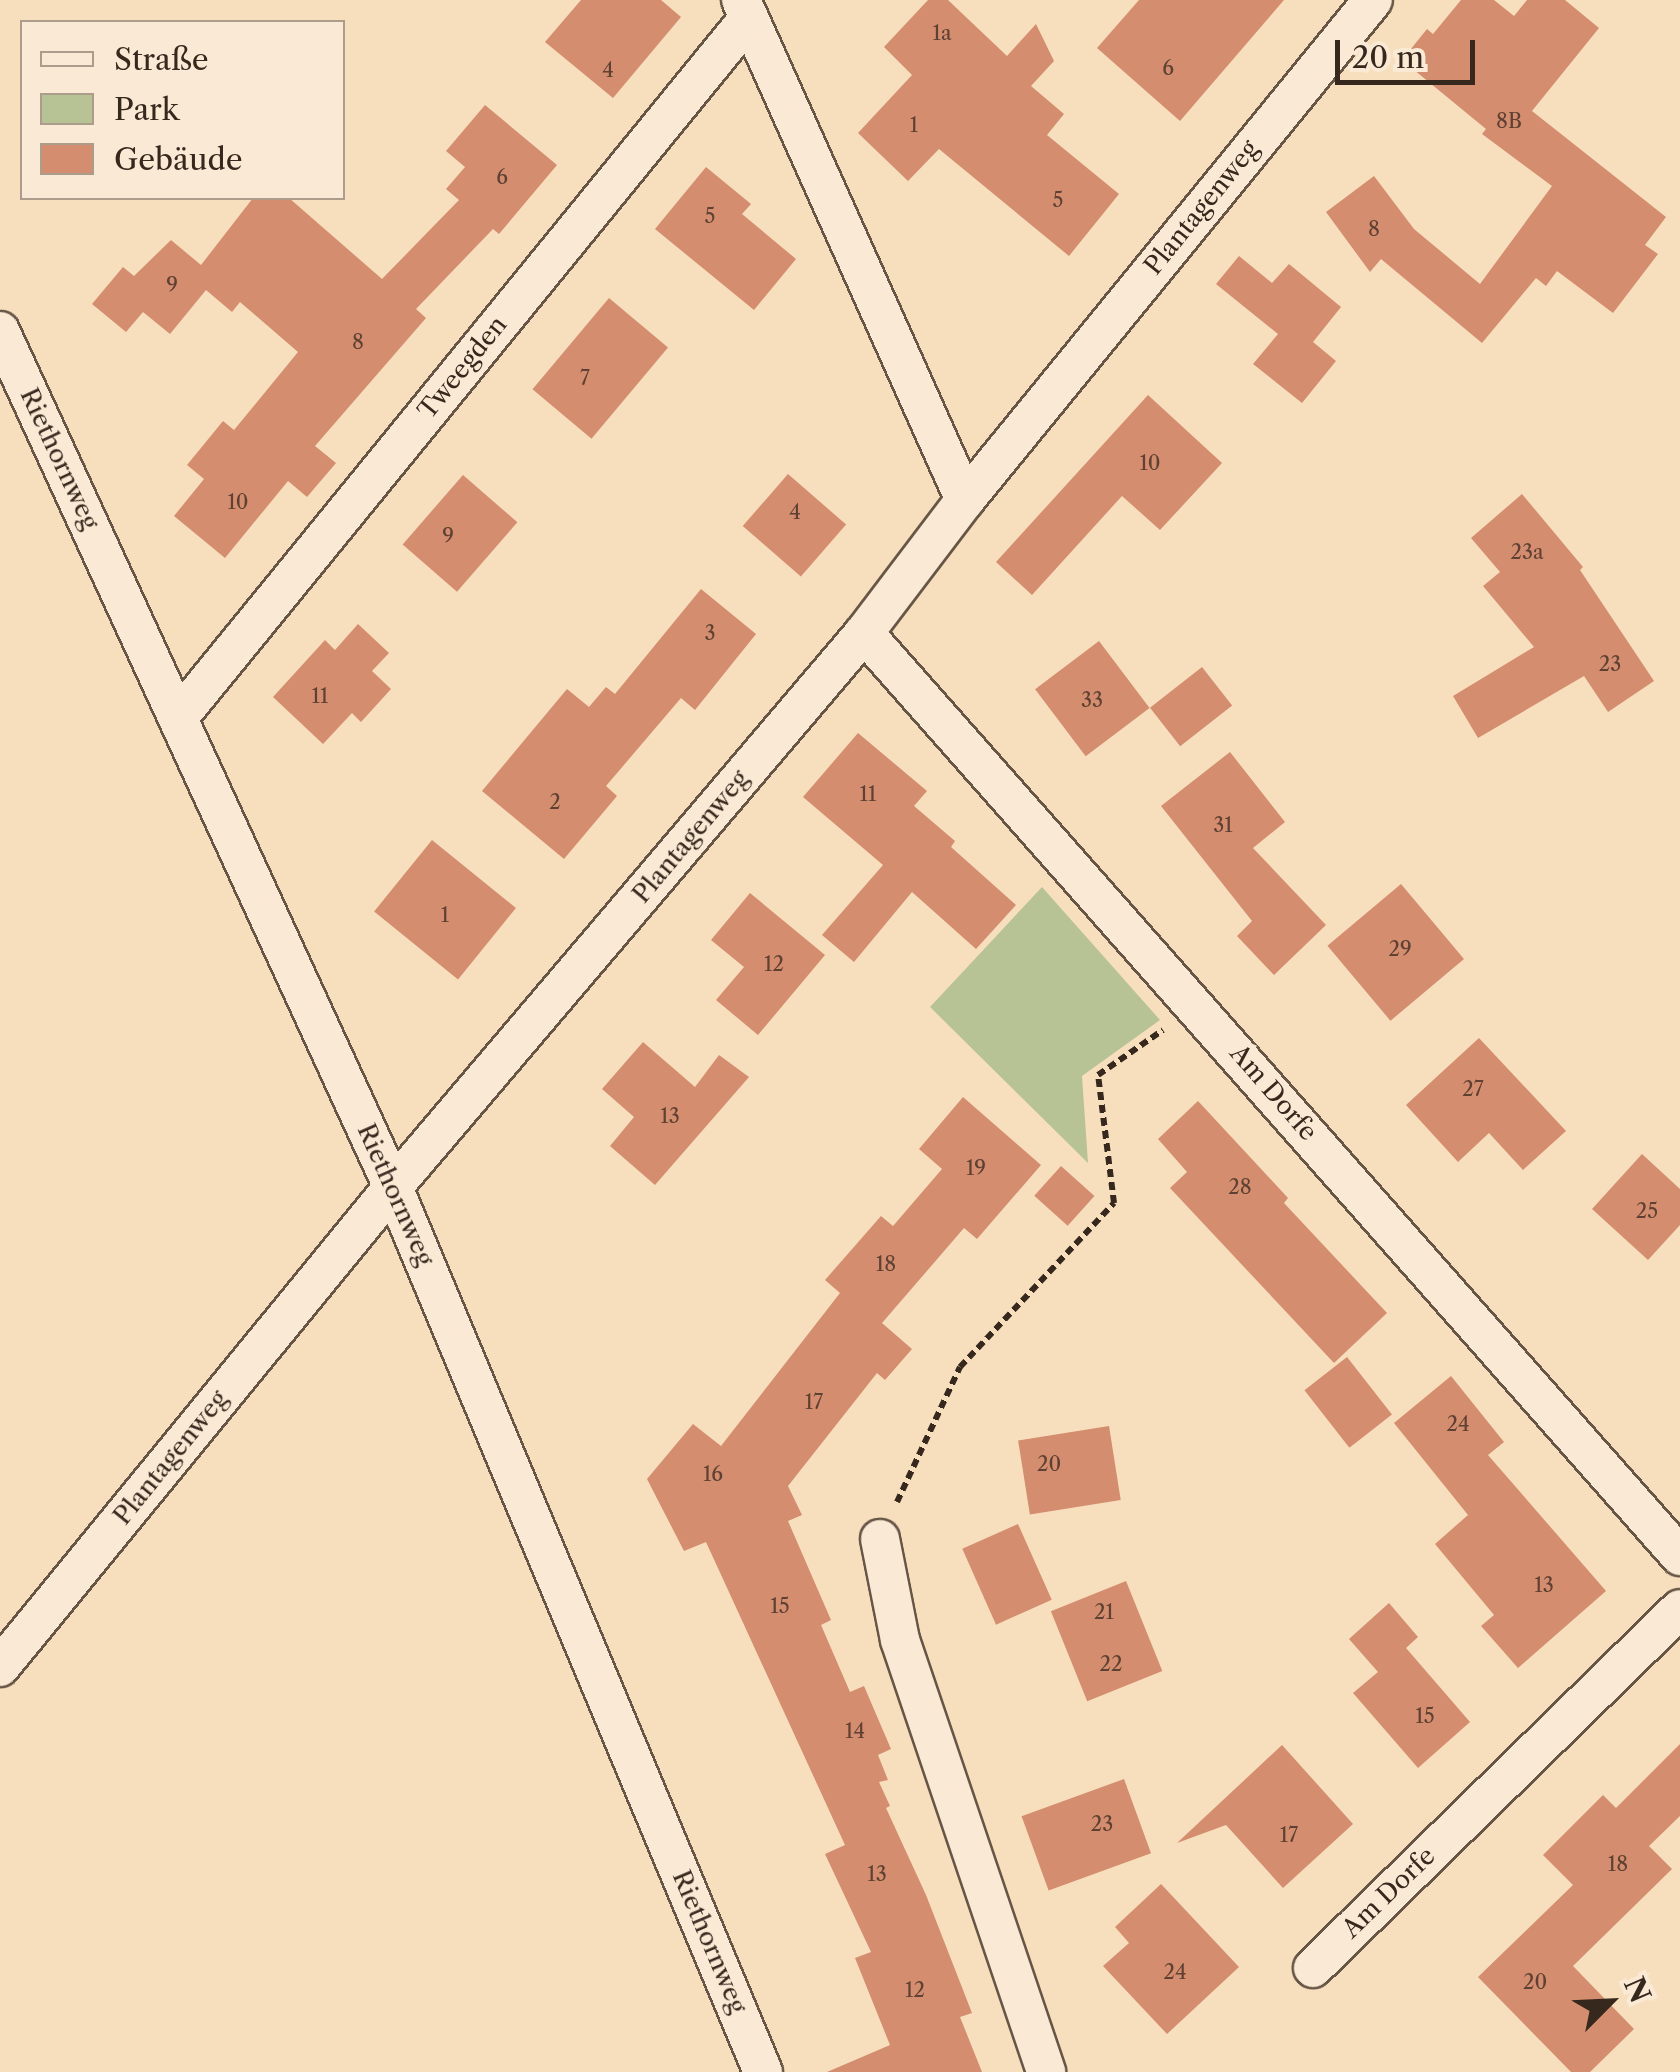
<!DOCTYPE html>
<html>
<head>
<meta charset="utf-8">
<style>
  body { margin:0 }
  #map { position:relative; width:1680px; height:2072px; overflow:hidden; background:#f7dfbe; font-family:"Libre Caslon Text",serif }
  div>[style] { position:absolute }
  .green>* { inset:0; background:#b7c395 }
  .building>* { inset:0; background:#d48d6e; transform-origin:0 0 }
  .path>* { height:6px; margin-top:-3px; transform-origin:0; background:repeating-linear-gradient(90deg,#37281e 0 8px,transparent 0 13px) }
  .roads { filter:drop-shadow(2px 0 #675646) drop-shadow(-2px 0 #675646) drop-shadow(0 2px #675646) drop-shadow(0 -2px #675646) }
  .minor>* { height:38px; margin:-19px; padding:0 19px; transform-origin:19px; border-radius:19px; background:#faead5 }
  span { translate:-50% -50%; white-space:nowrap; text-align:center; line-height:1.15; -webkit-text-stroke:10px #faead5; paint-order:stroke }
  .number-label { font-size:20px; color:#5e4132 }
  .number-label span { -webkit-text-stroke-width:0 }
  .street-label { font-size:25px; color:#37281e }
  .legend { position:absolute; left:20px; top:20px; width:325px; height:180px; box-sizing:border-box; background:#faead5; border:2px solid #ac9c8c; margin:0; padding:12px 18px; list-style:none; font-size:30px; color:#37281e }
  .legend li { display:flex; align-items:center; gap:20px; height:50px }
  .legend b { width:50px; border:2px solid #ac9c8c }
  .north { position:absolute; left:1560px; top:1952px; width:100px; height:100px; -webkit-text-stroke:8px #faead5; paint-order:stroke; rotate:66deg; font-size:28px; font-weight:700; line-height:40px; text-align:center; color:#37281e }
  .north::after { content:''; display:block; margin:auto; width:35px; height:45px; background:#37281e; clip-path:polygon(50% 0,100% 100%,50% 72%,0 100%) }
  .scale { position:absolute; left:1335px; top:40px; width:140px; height:45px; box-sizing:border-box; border:5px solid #37281e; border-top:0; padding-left:12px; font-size:30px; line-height:35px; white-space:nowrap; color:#37281e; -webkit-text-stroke:8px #faead5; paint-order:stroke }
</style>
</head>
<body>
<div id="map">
  <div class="green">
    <i style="clip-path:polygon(1042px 887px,1160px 1020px,1082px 1076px,1088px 1163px,930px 1007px)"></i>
  </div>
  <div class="building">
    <i style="clip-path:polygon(581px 0,661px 0,681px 17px,613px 98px,545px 42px)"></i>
    <i style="clip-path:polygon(928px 0,948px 0,1007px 56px,1036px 24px,1054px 61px,1031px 86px,1064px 114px,1047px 135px,1119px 194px,1069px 256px,939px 149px,908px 181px,858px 133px,912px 75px,884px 47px)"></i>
    <i style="clip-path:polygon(1139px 0,1284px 0,1180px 121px,1097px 48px)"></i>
    <i style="clip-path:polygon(1461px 0,1494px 0,1514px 16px,1527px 0,1565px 0,1599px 28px,1532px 111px,1666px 217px,1645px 245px,1658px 254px,1613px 313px,1557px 271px,1546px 286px,1536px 278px,1482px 343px,1381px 259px,1370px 272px,1326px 212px,1374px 176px,1414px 229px,1480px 284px,1552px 186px,1482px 134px,1486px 129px,1402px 60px,1427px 29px,1433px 34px)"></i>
    <i style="clip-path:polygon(485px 105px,557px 165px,499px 234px,493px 229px,416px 309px,426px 318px,315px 446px,336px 463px,307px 497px,288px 481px,225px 558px,174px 516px,204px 479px,187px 465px,223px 421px,234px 430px,298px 352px,240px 302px,232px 312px,206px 290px,170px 334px,143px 312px,126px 332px,92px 304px,123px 267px,134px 276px,171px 240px,201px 265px,253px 198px,289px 198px,382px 279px,459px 200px,446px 189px,465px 167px,446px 151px)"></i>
    <i style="clip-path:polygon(706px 167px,751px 204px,742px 214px,796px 259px,754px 310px,655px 229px)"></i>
    <i style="clip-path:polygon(1239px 256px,1272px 283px,1289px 264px,1341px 307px,1313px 342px,1336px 361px,1302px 403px,1253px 364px,1278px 334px,1216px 284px)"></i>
    <i style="left:609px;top:298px;width:77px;height:119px;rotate:40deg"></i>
    <i style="clip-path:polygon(1148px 395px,1222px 463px,1160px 530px,1122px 496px,1032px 595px,996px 562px)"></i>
    <i style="left:788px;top:474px;width:77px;height:69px;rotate:41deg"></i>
    <i style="left:463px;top:475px;width:72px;height:92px;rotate:41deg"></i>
    <i style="clip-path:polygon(1522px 494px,1583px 567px,1580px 570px,1654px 681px,1608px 712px,1584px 676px,1478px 738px,1453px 696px,1534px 647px,1483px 586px,1500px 572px,1471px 538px)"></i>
    <i style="clip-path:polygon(701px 589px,756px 634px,695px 710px,681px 698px,606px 786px,617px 796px,564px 859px,482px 791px,567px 689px,589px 707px,606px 687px,615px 694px)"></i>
    <i style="clip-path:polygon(358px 624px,389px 653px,372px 671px,391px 689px,361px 722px,352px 713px,323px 744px,273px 697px,325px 640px,335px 650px)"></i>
    <i style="left:1099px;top:641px;width:84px;height:80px;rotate:53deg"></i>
    <i style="left:1202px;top:667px;width:49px;height:66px;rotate:52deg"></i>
    <i style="clip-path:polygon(858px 733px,927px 791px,914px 806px,955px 841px,951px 847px,1016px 905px,976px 949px,912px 892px,854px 962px,822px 935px,883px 865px,803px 797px)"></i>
    <i style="clip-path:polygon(1230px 752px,1285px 822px,1253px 848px,1326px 925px,1274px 975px,1237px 936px,1252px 921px,1161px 806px)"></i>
    <i style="left:432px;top:840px;width:108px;height:92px;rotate:39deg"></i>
    <i style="left:1401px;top:884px;width:98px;height:96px;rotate:50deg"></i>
    <i style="clip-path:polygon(750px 893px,825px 955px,758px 1035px,716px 1000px,744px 967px,711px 940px)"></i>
    <i style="clip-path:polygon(1479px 1038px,1566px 1131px,1523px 1170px,1489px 1133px,1458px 1162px,1406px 1105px)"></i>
    <i style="clip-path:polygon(643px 1042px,695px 1087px,719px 1055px,749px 1077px,655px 1185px,610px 1146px,634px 1117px,602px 1089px)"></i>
    <i style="clip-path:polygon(963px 1097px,1041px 1165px,977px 1239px,964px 1228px,882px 1323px,912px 1349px,885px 1380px,877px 1373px,788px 1486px,802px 1515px,788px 1521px,831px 1620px,821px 1625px,850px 1692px,864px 1686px,891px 1749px,878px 1755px,888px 1780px,879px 1782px,890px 1806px,886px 1808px,926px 1895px,972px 2013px,960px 2017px,982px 2072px,827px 2072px,890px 2045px,855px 1958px,871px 1952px,825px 1854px,845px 1845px,706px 1542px,684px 1551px,647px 1479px,693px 1424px,721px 1446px,840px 1293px,825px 1280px,881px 1216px,893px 1226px,942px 1169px,919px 1149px)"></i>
    <i style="clip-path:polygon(1198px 1101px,1288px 1198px,1284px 1203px,1387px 1313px,1334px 1363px,1170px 1188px,1187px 1172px,1158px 1139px)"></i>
    <i style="clip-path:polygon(1642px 1154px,1680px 1189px,1680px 1225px,1648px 1260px,1592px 1209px)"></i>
    <i style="left:1061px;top:1166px;width:45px;height:40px;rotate:42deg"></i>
    <i style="left:1347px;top:1357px;width:73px;height:54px;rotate:52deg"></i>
    <i style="clip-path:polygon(1451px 1376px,1504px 1442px,1488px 1455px,1606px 1591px,1518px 1668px,1481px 1626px,1494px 1615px,1435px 1544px,1468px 1515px,1394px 1423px)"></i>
    <i style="left:1109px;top:1426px;width:75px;height:92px;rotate:81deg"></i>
    <i style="left:1018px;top:1524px;width:83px;height:61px;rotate:66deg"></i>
    <i style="left:1126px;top:1581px;width:97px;height:81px;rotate:68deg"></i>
    <i style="clip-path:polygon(1389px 1603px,1418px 1637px,1406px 1648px,1470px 1722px,1418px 1768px,1353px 1693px,1378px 1672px,1349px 1639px)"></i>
    <i style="clip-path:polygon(1680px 1744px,1680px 1816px,1649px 1846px,1672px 1869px,1573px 1966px,1634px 2029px,1590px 2072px,1571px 2072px,1478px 1977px,1573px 1885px,1543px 1855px,1603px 1795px,1616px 1808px)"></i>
    <i style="clip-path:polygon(1282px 1745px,1353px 1824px,1283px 1888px,1226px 1825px,1177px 1843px)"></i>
    <i style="left:1124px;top:1779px;width:79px;height:109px;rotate:70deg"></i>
    <i style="clip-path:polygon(1161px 1884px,1239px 1967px,1167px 2034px,1103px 1966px,1129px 1943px,1115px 1927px)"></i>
  </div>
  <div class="path">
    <i style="left:897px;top:1502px;width:149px;rotate:-65deg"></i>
    <i style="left:960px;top:1367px;width:225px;rotate:-46.8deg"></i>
    <i style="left:1114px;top:1203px;width:129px;rotate:-97.1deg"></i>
    <i style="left:1098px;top:1075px;width:79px;rotate:-34.7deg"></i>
  </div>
  <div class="roads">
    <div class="minor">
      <i style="left:741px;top:0;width:548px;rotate:65.87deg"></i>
      <i style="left:0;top:331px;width:942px;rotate:65.34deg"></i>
      <i style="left:393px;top:1187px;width:959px;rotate:67.31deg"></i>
      <i style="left:864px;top:633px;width:1232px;rotate:48.52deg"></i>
      <i style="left:178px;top:718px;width:903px;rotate:-50.8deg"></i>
      <i style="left:880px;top:1539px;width:103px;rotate:78.8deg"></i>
      <i style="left:900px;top:1640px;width:456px;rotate:71.3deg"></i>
      <i style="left:0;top:1667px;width:620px;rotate:-50.69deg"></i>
      <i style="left:393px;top:1187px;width:727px;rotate:-49.63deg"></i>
      <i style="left:864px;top:633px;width:167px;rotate:-52.8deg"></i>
      <i style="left:965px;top:500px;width:645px;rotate:-50.79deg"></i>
      <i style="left:1313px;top:1968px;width:513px;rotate:-44.37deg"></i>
    </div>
  </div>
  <div class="number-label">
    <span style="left:942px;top:33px">1a</span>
    <span style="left:1168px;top:68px">6</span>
    <span style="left:608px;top:70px">4</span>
    <span style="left:1509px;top:121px">8B</span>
    <span style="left:914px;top:125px">1</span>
    <span style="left:502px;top:177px">6</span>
    <span style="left:1058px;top:200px">5</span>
    <span style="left:710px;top:216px">5</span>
    <span style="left:1374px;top:229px">8</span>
    <span style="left:172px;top:285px">9</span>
    <span style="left:358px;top:342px">8</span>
    <span style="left:585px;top:378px">7</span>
    <span style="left:1150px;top:463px">10</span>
    <span style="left:238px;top:502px">10</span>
    <span style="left:795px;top:512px">4</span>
    <span style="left:448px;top:536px">9</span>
    <span style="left:1527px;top:552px">23a</span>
    <span style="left:710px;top:633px">3</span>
    <span style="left:1610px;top:664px">23</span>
    <span style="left:320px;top:696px">11</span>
    <span style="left:1092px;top:700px">33</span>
    <span style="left:868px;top:794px">11</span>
    <span style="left:555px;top:802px">2</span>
    <span style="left:1223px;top:825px">31</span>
    <span style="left:445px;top:915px">1</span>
    <span style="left:1400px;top:949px">29</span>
    <span style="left:774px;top:964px">12</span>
    <span style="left:1473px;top:1089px">27</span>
    <span style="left:670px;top:1116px">13</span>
    <span style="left:976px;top:1168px">19</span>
    <span style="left:1240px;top:1187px">28</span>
    <span style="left:1647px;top:1211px">25</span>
    <span style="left:886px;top:1264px">18</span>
    <span style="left:814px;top:1402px">17</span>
    <span style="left:1458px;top:1424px">24</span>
    <span style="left:1049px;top:1464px">20</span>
    <span style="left:713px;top:1474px">16</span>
    <span style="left:1544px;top:1585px">13</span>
    <span style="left:780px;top:1606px">15</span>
    <span style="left:1104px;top:1612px">21</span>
    <span style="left:1111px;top:1664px">22</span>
    <span style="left:1425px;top:1716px">15</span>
    <span style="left:855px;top:1731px">14</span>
    <span style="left:1102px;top:1824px">23</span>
    <span style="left:1289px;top:1835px">17</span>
    <span style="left:1618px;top:1864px">18</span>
    <span style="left:877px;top:1874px">13</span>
    <span style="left:1175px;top:1972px">24</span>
    <span style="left:1535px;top:1982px">20</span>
    <span style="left:915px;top:1990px">12</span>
  </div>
  <div class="street-label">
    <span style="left:1202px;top:208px;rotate:-51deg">Plantagenweg</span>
    <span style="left:463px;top:368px;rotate:-51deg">Tweegden</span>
    <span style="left:59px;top:459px;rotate:65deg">Riethornweg</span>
    <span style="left:691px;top:837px;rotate:-50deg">Plantagenweg</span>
    <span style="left:1273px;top:1093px;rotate:49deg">Am Dorfe</span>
    <span style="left:395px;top:1195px;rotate:66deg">Riethornweg</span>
    <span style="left:171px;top:1458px;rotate:-51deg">Plantagenweg</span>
    <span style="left:1389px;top:1893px;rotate:-44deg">Am Dorfe</span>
    <span style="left:709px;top:1942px;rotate:67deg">Riethornweg</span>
  </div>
  <ul class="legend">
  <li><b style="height:12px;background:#faead5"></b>Straße</li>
  <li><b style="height:28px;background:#b7c395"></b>Park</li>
  <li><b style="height:28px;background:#d48d6e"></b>Gebäude</li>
  </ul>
  <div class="north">N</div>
  <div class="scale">20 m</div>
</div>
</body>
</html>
